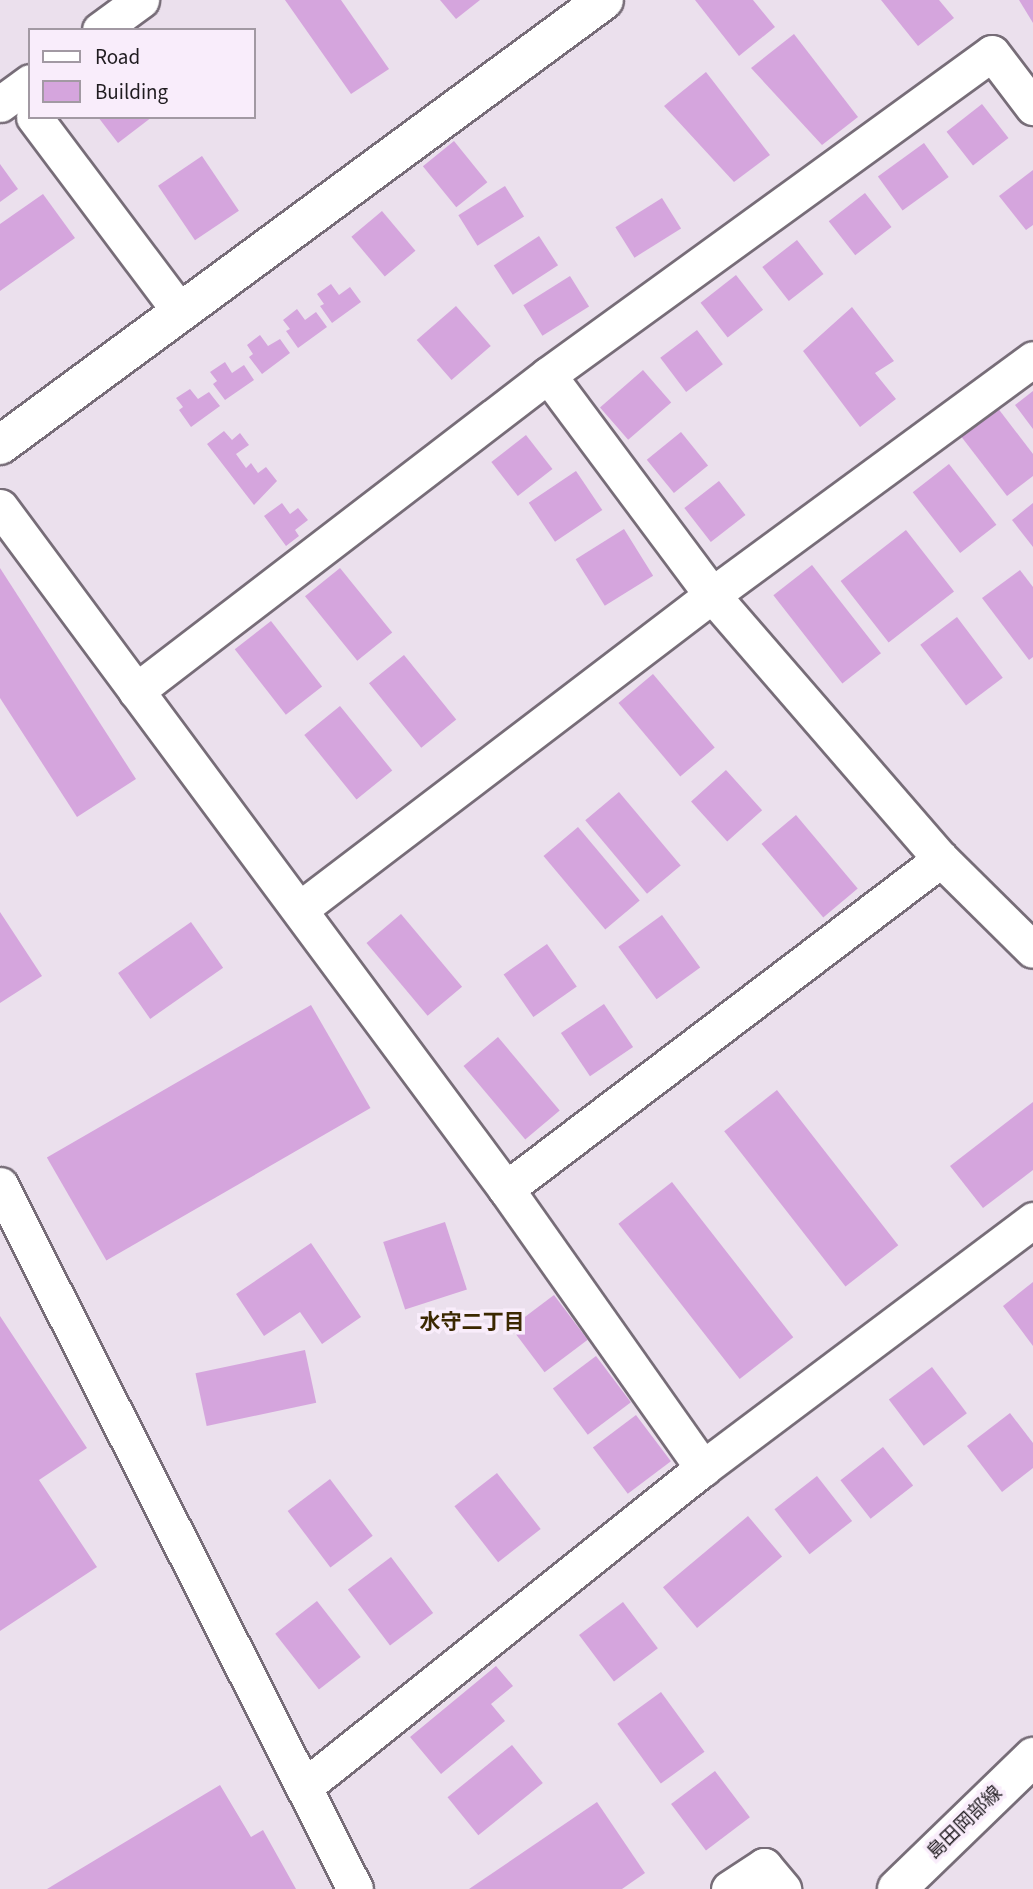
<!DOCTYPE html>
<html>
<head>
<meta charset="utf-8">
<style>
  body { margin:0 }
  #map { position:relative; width:1033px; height:1889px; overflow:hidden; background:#ebe0ed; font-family:"Source Sans 3","Noto Sans JP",sans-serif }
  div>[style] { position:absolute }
  .building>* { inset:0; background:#d5a5dd; transform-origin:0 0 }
  .roads { filter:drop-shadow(2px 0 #776d78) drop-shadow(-2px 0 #776d78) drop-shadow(0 2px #776d78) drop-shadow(0 -2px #776d78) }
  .street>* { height:35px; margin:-17.5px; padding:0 17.5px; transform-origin:17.5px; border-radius:17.5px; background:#fff }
  .secondary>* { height:38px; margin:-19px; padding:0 19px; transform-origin:19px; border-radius:19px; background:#fff }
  span { translate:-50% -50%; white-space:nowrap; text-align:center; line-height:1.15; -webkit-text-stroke:7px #f9edfb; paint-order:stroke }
  .street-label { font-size:19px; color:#201c20 }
  .neighbourhood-label { font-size:21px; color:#3b2800; font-weight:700 }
  .legend { position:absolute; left:28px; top:28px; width:228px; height:91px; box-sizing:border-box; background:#f9edfb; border:2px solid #a299a3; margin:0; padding:9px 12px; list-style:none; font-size:21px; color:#201c20 }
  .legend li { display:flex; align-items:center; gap:14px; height:35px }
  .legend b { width:35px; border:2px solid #a299a3 }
</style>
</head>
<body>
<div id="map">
  <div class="building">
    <i style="clip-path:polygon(285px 0,341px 0,389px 69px,351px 94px)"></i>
    <i style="clip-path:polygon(440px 0,480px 0,456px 19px)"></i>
    <i style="clip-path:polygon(695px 0,753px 0,775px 27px,739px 56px)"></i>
    <i style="clip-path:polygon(881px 0,939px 0,954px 18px,918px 46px)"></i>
    <i style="clip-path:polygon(1019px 0,1033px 0,1033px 23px)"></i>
    <i style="clip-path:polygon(794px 34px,858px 117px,822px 145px,751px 68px)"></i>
    <i style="clip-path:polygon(706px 72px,770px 155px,734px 182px,664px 106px)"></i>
    <i style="left:982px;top:104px;width:43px;height:45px;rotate:52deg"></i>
    <i style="clip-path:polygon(98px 117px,152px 117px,118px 143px)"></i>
    <i style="left:454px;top:141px;width:53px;height:40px;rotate:51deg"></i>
    <i style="left:924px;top:143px;width:42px;height:57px;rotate:54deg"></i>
    <i style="left:202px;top:156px;width:66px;height:53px;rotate:56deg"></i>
    <i style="clip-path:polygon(0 164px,18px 189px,0 202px)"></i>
    <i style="clip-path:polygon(1033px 170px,1033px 225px,1026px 230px,999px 196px)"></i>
    <i style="left:505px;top:186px;width:36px;height:55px;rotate:58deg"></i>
    <i style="left:865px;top:193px;width:43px;height:46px;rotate:52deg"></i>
    <i style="clip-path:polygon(43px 194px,75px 238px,0 291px,0 224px)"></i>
    <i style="left:662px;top:198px;width:36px;height:55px;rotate:58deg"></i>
    <i style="left:382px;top:211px;width:52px;height:40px;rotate:50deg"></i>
    <i style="left:539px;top:236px;width:35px;height:54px;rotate:57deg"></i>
    <i style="left:797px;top:240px;width:43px;height:44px;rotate:52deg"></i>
    <i style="left:736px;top:275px;width:44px;height:45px;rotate:52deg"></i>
    <i style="left:570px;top:276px;width:36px;height:55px;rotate:58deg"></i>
    <i style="clip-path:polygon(331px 284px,339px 295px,350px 287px,361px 302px,332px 323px,320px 306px,324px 304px,317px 294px)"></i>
    <i style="left:456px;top:306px;width:53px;height:52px;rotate:49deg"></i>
    <i style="clip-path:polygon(852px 307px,894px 361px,875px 373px,896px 399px,860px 427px,803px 351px)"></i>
    <i style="clip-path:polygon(297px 309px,305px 320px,316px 312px,327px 327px,298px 348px,286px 331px,290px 329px,283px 320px)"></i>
    <i style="left:697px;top:330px;width:43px;height:46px;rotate:53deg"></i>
    <i style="clip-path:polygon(260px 335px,268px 346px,280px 339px,290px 353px,262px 374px,249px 357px,253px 354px,247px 345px)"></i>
    <i style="clip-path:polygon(225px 362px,232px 373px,244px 365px,254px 380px,225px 400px,213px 384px,217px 381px,210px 372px)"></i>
    <i style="left:643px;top:370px;width:43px;height:57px;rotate:49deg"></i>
    <i style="clip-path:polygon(190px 389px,198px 399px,209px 392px,220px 406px,191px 427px,179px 410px,183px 407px,176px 398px)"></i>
    <i style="clip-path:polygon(1033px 391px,1033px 429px,1015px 405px)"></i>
    <i style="clip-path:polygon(997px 407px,1033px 454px,1033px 476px,1007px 496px,960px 435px)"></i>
    <i style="clip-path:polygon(224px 431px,232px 440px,240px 433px,249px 445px,236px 454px,246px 468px,251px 463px,258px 473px,266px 467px,277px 481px,254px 505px,207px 444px)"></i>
    <i style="left:681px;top:432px;width:43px;height:44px;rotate:51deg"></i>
    <i style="left:526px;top:435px;width:43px;height:44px;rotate:52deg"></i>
    <i style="left:949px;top:464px;width:77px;height:46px;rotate:52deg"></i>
    <i style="left:576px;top:471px;width:47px;height:57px;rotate:56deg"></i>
    <i style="left:719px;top:481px;width:43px;height:44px;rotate:52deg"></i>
    <i style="clip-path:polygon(282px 503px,290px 514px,298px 508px,308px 520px,295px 530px,299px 536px,286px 546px,264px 516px)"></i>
    <i style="clip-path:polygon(1033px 503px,1033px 547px,1012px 520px)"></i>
    <i style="left:624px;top:529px;width:55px;height:57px;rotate:58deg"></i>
    <i style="left:906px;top:530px;width:78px;height:83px;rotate:52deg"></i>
    <i style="left:812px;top:565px;width:112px;height:49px;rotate:52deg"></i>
    <i style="clip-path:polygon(0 568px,136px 779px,77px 817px,0 698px)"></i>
    <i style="left:340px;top:568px;width:83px;height:45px;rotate:51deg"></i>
    <i style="clip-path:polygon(1020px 570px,1033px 587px,1033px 657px,1029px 660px,982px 598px)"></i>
    <i style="left:957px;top:617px;width:76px;height:46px;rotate:53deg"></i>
    <i style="left:271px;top:621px;width:83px;height:46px;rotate:52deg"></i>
    <i style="left:404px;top:655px;width:83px;height:45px;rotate:51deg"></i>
    <i style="left:653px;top:674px;width:96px;height:45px;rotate:50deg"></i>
    <i style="left:340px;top:706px;width:83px;height:46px;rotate:51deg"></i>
    <i style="left:726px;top:770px;width:54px;height:47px;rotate:48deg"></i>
    <i style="left:619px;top:792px;width:96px;height:44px;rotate:50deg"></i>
    <i style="left:796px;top:815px;width:96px;height:45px;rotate:50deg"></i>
    <i style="left:578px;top:827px;width:96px;height:45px;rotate:50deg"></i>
    <i style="clip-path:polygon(0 912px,42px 976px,0 1003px)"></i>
    <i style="left:401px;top:914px;width:95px;height:45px;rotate:50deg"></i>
    <i style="left:662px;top:915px;width:65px;height:54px;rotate:54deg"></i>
    <i style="left:191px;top:922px;width:56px;height:89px;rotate:55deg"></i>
    <i style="left:547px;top:944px;width:52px;height:53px;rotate:55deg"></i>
    <i style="left:604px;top:1004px;width:52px;height:52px;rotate:56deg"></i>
    <i style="left:311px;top:1005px;width:119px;height:305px;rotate:60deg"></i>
    <i style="left:498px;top:1037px;width:96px;height:45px;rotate:50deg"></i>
    <i style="left:777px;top:1090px;width:197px;height:67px;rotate:52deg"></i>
    <i style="clip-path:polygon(1033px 1102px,1033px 1170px,983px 1208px,950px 1166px)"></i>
    <i style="left:672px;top:1182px;width:197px;height:68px;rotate:52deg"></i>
    <i style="left:445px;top:1222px;width:71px;height:65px;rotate:72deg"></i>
    <i style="clip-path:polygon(311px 1243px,361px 1317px,322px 1344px,300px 1312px,264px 1336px,236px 1294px)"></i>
    <i style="clip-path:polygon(1033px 1282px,1033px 1346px,1003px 1306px)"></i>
    <i style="left:554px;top:1295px;width:56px;height:54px;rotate:53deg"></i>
    <i style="clip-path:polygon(0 1316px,87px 1448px,39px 1480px,97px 1567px,0 1631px)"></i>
    <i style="left:305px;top:1350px;width:54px;height:112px;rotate:78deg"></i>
    <i style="left:596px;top:1356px;width:58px;height:54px;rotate:53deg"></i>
    <i style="left:932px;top:1367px;width:58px;height:54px;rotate:53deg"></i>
    <i style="clip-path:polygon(1010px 1413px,1033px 1443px,1033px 1468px,1002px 1492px,967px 1446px)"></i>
    <i style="left:636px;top:1415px;width:58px;height:54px;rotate:53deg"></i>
    <i style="left:883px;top:1447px;width:49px;height:54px;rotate:52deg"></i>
    <i style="left:497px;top:1473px;width:71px;height:54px;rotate:52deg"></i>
    <i style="left:817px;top:1476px;width:57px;height:54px;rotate:52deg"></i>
    <i style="left:330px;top:1479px;width:71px;height:53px;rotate:53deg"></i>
    <i style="left:748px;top:1516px;width:53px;height:111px;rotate:50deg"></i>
    <i style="left:391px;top:1557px;width:70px;height:54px;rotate:53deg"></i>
    <i style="left:317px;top:1601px;width:71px;height:53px;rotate:52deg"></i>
    <i style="left:623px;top:1602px;width:58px;height:55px;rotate:53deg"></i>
    <i style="clip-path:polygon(496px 1666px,513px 1686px,491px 1704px,505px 1721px,441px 1774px,410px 1737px)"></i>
    <i style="left:661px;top:1692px;width:74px;height:54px;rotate:54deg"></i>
    <i style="left:512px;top:1745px;width:49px;height:83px;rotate:51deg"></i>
    <i style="left:715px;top:1771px;width:58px;height:55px;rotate:53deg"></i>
    <i style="clip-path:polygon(220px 1785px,251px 1837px,263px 1830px,296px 1889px,47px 1889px)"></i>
    <i style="clip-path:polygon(597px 1802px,645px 1873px,622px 1889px,469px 1889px)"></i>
  </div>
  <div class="roads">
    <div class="street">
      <i style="left:100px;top:30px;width:51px;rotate:-36.2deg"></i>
      <i style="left:0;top:104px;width:37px;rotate:-36deg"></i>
      <i style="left:34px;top:117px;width:241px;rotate:53.1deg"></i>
      <i style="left:548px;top:375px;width:274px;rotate:53.3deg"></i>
      <i style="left:712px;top:595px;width:349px;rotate:49.1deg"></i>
      <i style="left:941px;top:859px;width:129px;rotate:44.7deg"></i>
      <i style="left:0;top:507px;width:849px;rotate:53.43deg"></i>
      <i style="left:506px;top:1189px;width:342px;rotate:54.8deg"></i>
      <i style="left:136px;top:691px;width:519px;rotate:-37.49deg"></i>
      <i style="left:548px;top:375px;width:548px;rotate:-35.95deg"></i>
      <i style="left:992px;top:53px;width:68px;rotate:52.8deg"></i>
      <i style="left:300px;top:909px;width:518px;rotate:-37.31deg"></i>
      <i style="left:712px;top:595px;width:398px;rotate:-36.3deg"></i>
      <i style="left:0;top:1185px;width:788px;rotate:63.24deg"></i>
      <i style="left:506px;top:1189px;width:546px;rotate:-37.18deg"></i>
      <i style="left:304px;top:1787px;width:511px;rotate:-38.64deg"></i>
      <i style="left:703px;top:1468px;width:413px;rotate:-36.9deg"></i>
      <i style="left:729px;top:1889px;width:42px;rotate:-33.3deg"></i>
      <i style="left:764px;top:1866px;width:30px;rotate:50deg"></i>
    </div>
    <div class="secondary">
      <i style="left:0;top:445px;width:750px;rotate:-36.38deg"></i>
      <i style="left:897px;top:1889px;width:190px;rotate:-44.1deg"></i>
    </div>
  </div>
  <div class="street-label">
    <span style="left:965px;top:1823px;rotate:-44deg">島田岡部線</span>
  </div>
  <div class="neighbourhood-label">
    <span style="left:472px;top:1322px">水守二丁目</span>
  </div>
  <ul class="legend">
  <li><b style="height:9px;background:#fff"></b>Road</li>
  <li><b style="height:19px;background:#d5a5dd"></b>Building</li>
  </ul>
</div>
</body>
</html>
